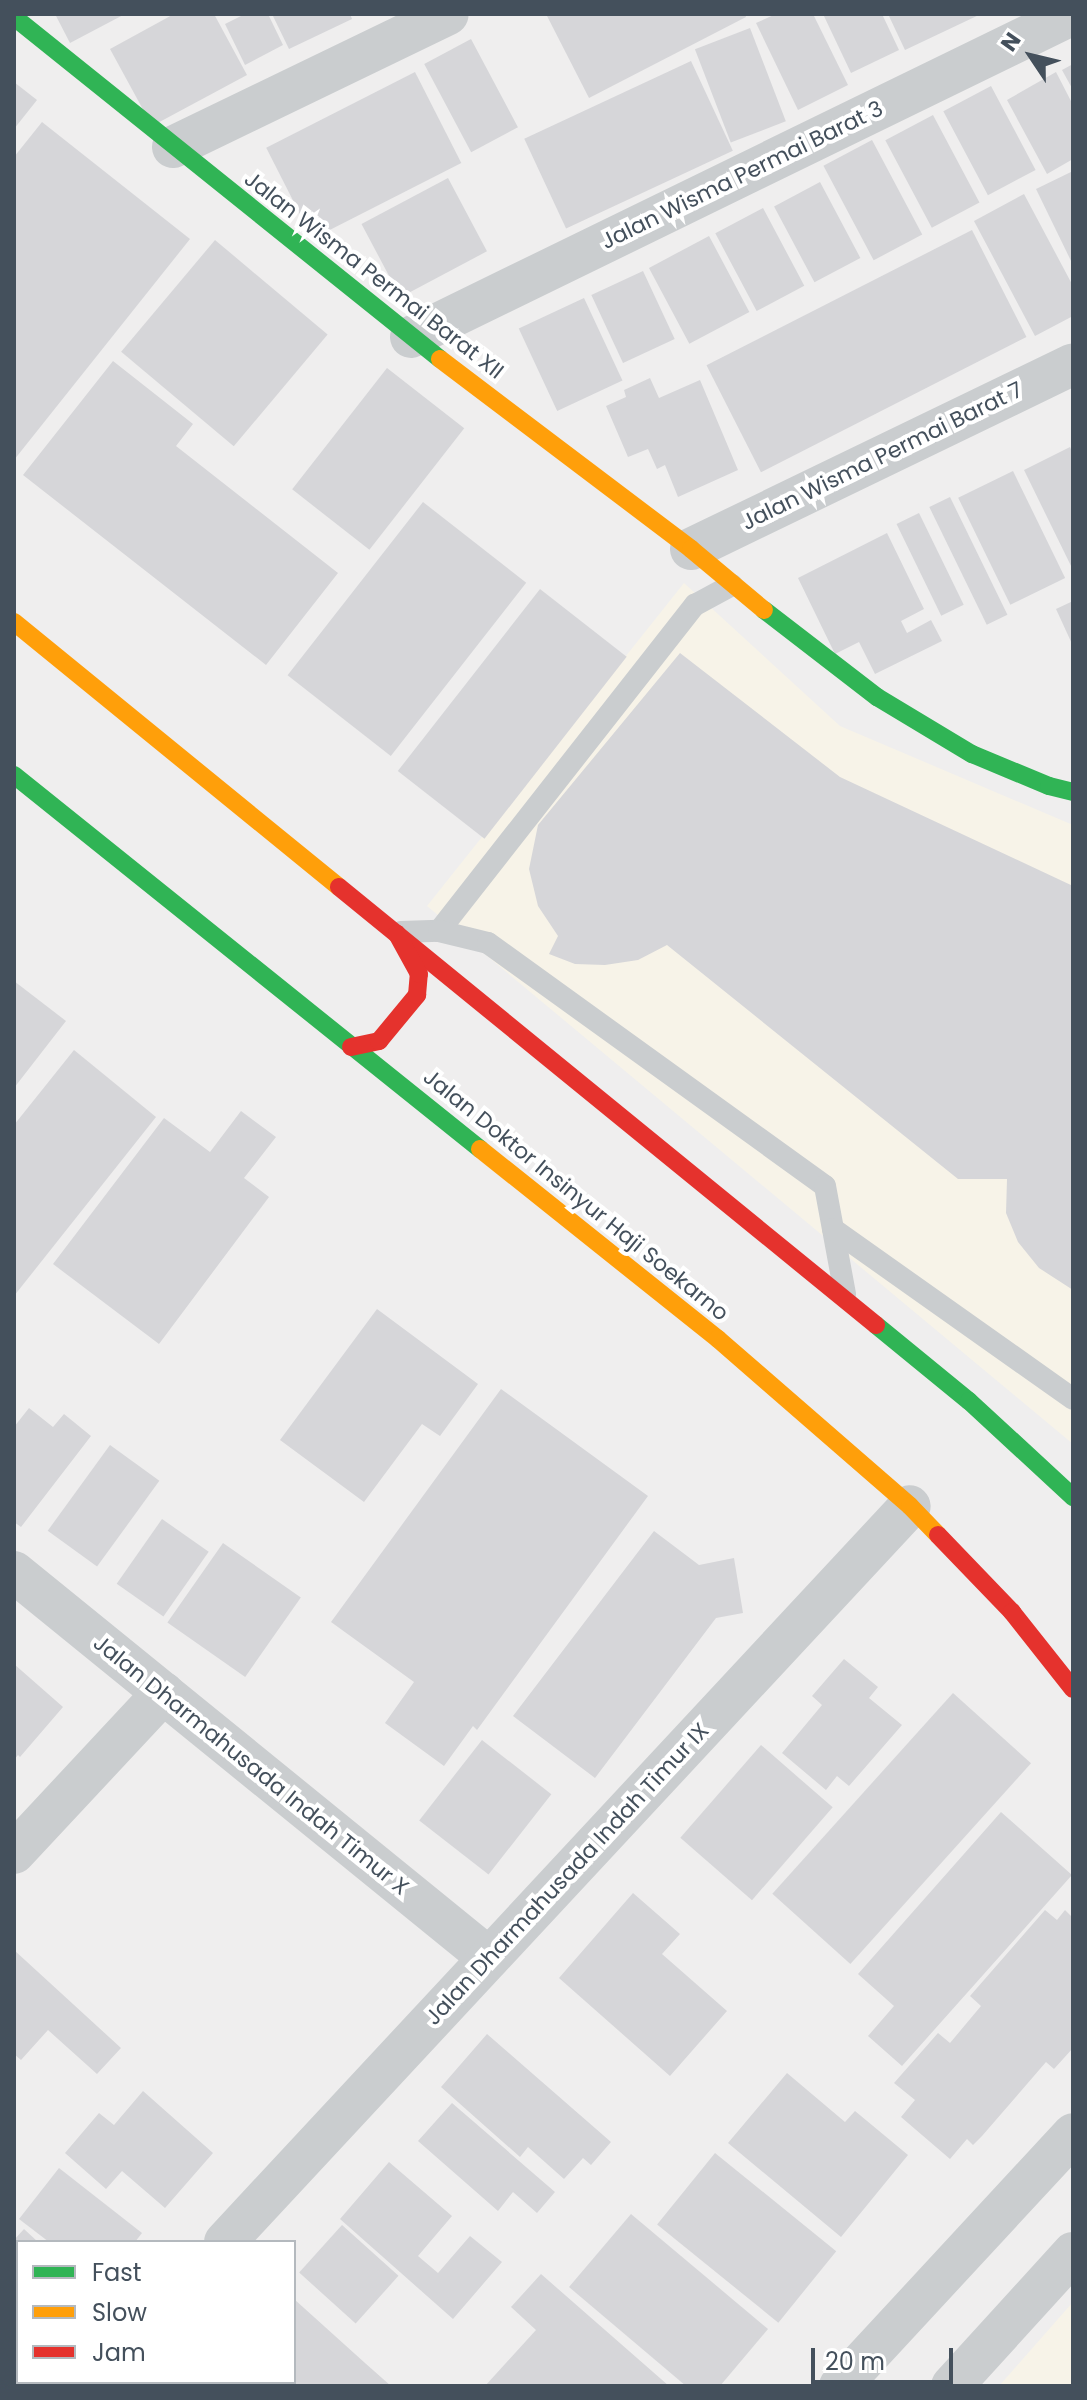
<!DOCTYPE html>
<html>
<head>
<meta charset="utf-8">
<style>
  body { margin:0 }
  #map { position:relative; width:1087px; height:2400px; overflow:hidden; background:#efeeee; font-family:Poppins,sans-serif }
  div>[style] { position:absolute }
  .commercial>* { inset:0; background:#f7f3e8 }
  .building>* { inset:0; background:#d6d6d9; transform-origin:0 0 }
  .lane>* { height:22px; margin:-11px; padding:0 11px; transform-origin:11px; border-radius:11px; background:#cacdcf }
  .street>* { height:42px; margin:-21px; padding:0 21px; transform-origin:21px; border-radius:21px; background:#cacdcf }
  .fast>* { height:18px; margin:-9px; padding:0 9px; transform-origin:9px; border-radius:9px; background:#30b455 }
  .slow>* { height:18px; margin:-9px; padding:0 9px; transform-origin:9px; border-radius:9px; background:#ff9f0a }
  .jam>* { height:18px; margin:-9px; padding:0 9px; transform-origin:9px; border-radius:9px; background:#e5322d }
  span { translate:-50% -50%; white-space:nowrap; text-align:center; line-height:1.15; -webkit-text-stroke:8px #fff; paint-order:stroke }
  .street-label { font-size:22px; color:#44505c }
  .frame { position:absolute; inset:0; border:16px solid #44505c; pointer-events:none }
  .legend { position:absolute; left:16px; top:2240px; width:280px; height:144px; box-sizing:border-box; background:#fff; border:2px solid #b4b9be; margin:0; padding:10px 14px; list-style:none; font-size:24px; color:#44505c }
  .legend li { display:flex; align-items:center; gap:16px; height:40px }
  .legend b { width:40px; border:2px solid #b4b9be }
  .north { position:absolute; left:991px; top:16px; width:80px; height:80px; -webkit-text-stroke:6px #fff; paint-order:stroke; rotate:305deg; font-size:22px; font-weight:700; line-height:32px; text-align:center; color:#44505c }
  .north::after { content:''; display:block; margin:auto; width:28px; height:36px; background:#44505c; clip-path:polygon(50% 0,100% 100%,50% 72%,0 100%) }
  .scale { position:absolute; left:811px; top:2348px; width:142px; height:36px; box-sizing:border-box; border:4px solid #44505c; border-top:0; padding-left:10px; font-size:24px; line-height:28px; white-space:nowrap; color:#44505c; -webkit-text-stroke:6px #fff; paint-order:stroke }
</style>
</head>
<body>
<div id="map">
  <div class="commercial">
    <i style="clip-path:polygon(684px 583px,840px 726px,1073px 825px,1073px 1444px,427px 906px)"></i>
    <i style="clip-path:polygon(1073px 2302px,1073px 2386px,999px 2386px)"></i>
  </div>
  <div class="building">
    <i style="clip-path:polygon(55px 14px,125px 14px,70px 43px)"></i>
    <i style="clip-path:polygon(174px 14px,214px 14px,247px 75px,152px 126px,110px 49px)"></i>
    <i style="clip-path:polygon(245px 14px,268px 14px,283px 45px,245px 65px,225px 24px)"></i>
    <i style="clip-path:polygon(272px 14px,350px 14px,352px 19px,289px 49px)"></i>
    <i style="clip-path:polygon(546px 14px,745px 14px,746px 17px,589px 98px)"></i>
    <i style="clip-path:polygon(776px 14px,813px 14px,848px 85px,798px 110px,756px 23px)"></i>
    <i style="clip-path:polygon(823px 14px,882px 14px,899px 50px,851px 73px)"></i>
    <i style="clip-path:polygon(888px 14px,981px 14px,905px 50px)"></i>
    <i style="left:750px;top:28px;width:100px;height:59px;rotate:69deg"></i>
    <i style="left:471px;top:39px;width:100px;height:53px;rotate:62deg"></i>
    <i style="left:691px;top:61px;width:99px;height:184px;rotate:65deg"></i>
    <i style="clip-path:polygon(1073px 64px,1073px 90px,1062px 70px)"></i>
    <i style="left:415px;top:72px;width:102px;height:167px;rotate:63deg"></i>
    <i style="clip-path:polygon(1056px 72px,1073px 105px,1073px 159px,1047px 174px,1007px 100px)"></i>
    <i style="clip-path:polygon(14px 82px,37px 100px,14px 129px)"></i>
    <i style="left:991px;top:86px;width:95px;height:54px;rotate:62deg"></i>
    <i style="left:933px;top:115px;width:99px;height:54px;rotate:62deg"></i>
    <i style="clip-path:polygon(42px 122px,190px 239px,14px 460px,14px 157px)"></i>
    <i style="left:872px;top:140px;width:107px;height:55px;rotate:62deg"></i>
    <i style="clip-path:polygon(1073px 171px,1073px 265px,1036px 189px)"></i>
    <i style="left:448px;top:178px;width:83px;height:98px;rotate:62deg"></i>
    <i style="left:820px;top:182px;width:86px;height:52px;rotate:62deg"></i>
    <i style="clip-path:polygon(1024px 194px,1073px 286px,1073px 316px,1035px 336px,974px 221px)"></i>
    <i style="left:763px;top:208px;width:88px;height:54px;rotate:62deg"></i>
    <i style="left:972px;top:230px;width:120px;height:298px;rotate:63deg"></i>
    <i style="left:709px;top:236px;width:86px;height:68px;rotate:62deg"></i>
    <i style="left:215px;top:240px;width:147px;height:146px;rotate:40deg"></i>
    <i style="left:643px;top:271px;width:75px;height:57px;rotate:65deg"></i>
    <i style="left:584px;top:298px;width:91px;height:72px;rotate:65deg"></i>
    <i style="clip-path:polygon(113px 361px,193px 424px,176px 446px,338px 573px,266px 665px,23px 475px)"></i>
    <i style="left:387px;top:368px;width:98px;height:154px;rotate:38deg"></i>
    <i style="clip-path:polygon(650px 378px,659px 398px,700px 380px,738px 470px,678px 497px,665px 465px,657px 469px,648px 449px,628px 457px,606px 406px,626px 397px,624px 390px)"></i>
    <i style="clip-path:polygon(1070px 447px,1073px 454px,1073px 570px,1024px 470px)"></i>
    <i style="left:1013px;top:471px;width:119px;height:61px;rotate:64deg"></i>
    <i style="left:950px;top:497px;width:131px;height:23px;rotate:64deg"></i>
    <i style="left:423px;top:502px;width:131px;height:220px;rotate:38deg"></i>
    <i style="left:919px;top:513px;width:102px;height:25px;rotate:64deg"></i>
    <i style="clip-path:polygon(887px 533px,924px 609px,901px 621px,907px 633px,931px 620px,942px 641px,875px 674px,859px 642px,835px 654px,798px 578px)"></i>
    <i style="left:540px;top:589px;width:110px;height:231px;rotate:38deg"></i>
    <i style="clip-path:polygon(1073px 601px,1073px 646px,1056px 609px)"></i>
    <i style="clip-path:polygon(680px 653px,840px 777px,1073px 886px,1073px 1290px,1039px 1268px,1018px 1242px,1006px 1213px,1007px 1179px,958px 1179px,667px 945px,638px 960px,605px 965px,575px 964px,549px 954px,558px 936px,538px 906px,529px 869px,538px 825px)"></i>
    <i style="clip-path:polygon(14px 981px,66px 1021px,14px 1088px)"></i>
    <i style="clip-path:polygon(74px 1050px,156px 1117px,14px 1296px,14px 1125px)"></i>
    <i style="clip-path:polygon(241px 1111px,276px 1137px,244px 1178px,269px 1197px,159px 1344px,53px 1264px,164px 1118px,210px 1152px)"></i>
    <i style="clip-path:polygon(377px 1309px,478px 1384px,440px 1436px,422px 1424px,364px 1502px,280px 1440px)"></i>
    <i style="clip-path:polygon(501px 1389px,648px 1496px,477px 1730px,473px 1726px,444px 1766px,385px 1723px,414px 1682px,331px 1622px)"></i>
    <i style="clip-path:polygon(29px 1408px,53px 1427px,64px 1414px,91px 1436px,21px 1527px,14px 1522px,14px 1427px)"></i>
    <i style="left:110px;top:1445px;width:61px;height:106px;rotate:36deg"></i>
    <i style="left:162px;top:1519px;width:57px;height:79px;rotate:35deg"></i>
    <i style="clip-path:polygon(654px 1531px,699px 1565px,734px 1558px,743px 1613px,716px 1618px,595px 1778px,513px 1716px)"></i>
    <i style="left:223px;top:1543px;width:95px;height:97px;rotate:35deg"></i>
    <i style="clip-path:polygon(844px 1659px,878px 1687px,869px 1698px,902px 1725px,849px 1786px,837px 1776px,826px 1790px,782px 1753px,822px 1705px,812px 1696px)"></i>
    <i style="clip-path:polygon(14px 1664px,63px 1707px,20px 1757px,18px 1755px,14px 1760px)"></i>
    <i style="left:953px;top:1693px;width:105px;height:270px;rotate:42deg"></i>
    <i style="left:482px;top:1740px;width:88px;height:102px;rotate:38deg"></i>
    <i style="left:761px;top:1745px;width:95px;height:123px;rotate:41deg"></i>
    <i style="clip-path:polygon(1001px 1812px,1072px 1875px,902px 2066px,868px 2036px,894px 2006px,858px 1974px)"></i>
    <i style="clip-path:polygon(633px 1893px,680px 1934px,662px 1954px,727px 2011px,670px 2076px,559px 1978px)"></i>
    <i style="clip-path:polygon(1045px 1910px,1057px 1920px,1065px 1910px,1073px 1918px,1073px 2048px,1054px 2069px,1046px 2062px,982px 2136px,973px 2145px,967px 2139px,950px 2159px,901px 2117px,915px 2100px,894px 2083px,938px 2033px,950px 2043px,981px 2006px,970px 1996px)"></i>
    <i style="clip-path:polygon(14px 1950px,121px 2048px,97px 2074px,48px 2030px,21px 2060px,14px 2054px)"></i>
    <i style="clip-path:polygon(487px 2034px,611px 2142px,591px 2165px,583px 2158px,564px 2179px,528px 2147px,520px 2157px,441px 2087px)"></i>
    <i style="clip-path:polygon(787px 2073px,845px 2122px,855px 2111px,908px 2155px,841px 2237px,728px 2143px)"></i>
    <i style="clip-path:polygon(143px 2091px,213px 2153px,165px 2208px,122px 2171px,106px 2189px,65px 2153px,99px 2113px,114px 2125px)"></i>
    <i style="clip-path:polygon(452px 2103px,555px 2192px,537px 2213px,513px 2192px,498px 2211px,418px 2141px)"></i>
    <i style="left:715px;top:2153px;width:156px;height:92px;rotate:39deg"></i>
    <i style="clip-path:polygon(389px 2162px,452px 2216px,418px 2256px,438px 2273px,470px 2236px,502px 2262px,453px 2319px,340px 2219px)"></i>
    <i style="clip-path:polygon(59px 2168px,142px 2233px,135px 2242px,49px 2242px,19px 2219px)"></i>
    <i style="clip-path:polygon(631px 2214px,768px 2329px,720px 2386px,686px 2386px,569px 2287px)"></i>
    <i style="left:342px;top:2225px;width:76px;height:64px;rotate:42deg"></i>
    <i style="clip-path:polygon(24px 2229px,38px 2242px,18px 2242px,18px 2322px,14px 2319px,14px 2240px)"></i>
    <i style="clip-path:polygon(541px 2274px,669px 2386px,485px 2386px,536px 2330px,511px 2307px)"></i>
    <i style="clip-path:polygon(294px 2299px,365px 2363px,391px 2386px,277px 2386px,272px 2382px,294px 2382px)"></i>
    <i style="clip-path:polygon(14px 2332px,18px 2336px,18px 2374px,14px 2378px)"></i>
    <i style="left:204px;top:2382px;width:53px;height:5px"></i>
  </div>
  <div class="lane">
    <i style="left:439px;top:931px;width:415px;rotate:-51.9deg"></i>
    <i style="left:695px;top:605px;width:42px;rotate:-28.4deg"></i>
    <i style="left:401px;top:932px;width:38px;rotate:-2deg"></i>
    <i style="left:439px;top:931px;width:50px;rotate:13.8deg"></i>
    <i style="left:488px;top:943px;width:415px;rotate:35.8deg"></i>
    <i style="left:825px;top:1186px;width:110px;rotate:79.5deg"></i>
    <i style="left:833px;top:1229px;width:294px;rotate:35.3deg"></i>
  </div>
  <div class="street">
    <i style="left:173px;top:147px;width:305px;rotate:-25.8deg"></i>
    <i style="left:411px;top:337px;width:737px;rotate:-26.01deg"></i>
    <i style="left:691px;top:549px;width:424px;rotate:-25.8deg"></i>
    <i style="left:14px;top:1572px;width:612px;rotate:39.1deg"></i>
    <i style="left:14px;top:1853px;width:219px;rotate:-47deg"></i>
    <i style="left:225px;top:2242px;width:1005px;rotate:-47.06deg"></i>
    <i style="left:91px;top:2386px;width:6px;rotate:-45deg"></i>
    <i style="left:840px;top:2386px;width:343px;rotate:-47.2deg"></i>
    <i style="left:952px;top:2386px;width:180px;rotate:-47.7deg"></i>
  </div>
  <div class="fast">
    <i style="left:14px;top:17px;width:546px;rotate:38.76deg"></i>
    <i style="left:764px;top:610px;width:143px;rotate:37.6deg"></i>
    <i style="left:877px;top:697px;width:111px;rotate:31deg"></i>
    <i style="left:972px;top:754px;width:83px;rotate:22.6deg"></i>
    <i style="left:1049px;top:786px;width:25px;rotate:14deg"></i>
    <i style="left:14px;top:775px;width:598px;rotate:38.75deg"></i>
    <i style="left:876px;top:1325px;width:120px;rotate:39.3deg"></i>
    <i style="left:969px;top:1401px;width:142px;rotate:42.7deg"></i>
  </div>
  <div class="slow">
    <i style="left:440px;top:359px;width:315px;rotate:37.1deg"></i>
    <i style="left:691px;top:549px;width:95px;rotate:39.9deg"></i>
    <i style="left:14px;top:622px;width:419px;rotate:39.2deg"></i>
    <i style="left:480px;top:1149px;width:305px;rotate:38.6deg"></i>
    <i style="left:718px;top:1339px;width:254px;rotate:41deg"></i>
    <i style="left:910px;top:1506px;width:40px;rotate:46deg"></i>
  </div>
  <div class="jam">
    <i style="left:339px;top:887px;width:693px;rotate:39.2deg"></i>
    <i style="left:351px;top:1047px;width:29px;rotate:-12deg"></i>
    <i style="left:379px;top:1041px;width:60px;rotate:-50.4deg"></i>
    <i style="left:417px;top:995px;width:21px;rotate:-85deg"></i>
    <i style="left:419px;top:974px;width:46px;rotate:-118.8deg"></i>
    <i style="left:938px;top:1535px;width:107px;rotate:46.1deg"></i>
    <i style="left:1012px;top:1612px;width:98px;rotate:51.6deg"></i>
  </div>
  <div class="street-label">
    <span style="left:742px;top:175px;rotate:-26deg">Jalan Wisma Permai Barat 3</span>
    <span style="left:374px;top:275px;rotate:38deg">Jalan Wisma Permai Barat XII</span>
    <span style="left:882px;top:456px;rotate:-26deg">Jalan Wisma Permai Barat 7</span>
    <span style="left:576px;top:1195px;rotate:39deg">Jalan Doktor Insinyur Haji Soekarno</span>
    <span style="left:251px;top:1765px;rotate:39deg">Jalan Dharmahusada Indah Timur X</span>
    <span style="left:567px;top:1874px;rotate:-47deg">Jalan Dharmahusada Indah Timur IX</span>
  </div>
  <div class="frame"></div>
  <ul class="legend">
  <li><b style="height:10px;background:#30b455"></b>Fast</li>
  <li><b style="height:10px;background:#ff9f0a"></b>Slow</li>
  <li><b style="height:10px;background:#e5322d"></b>Jam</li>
  </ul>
  <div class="north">N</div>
  <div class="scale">20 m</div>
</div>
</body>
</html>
